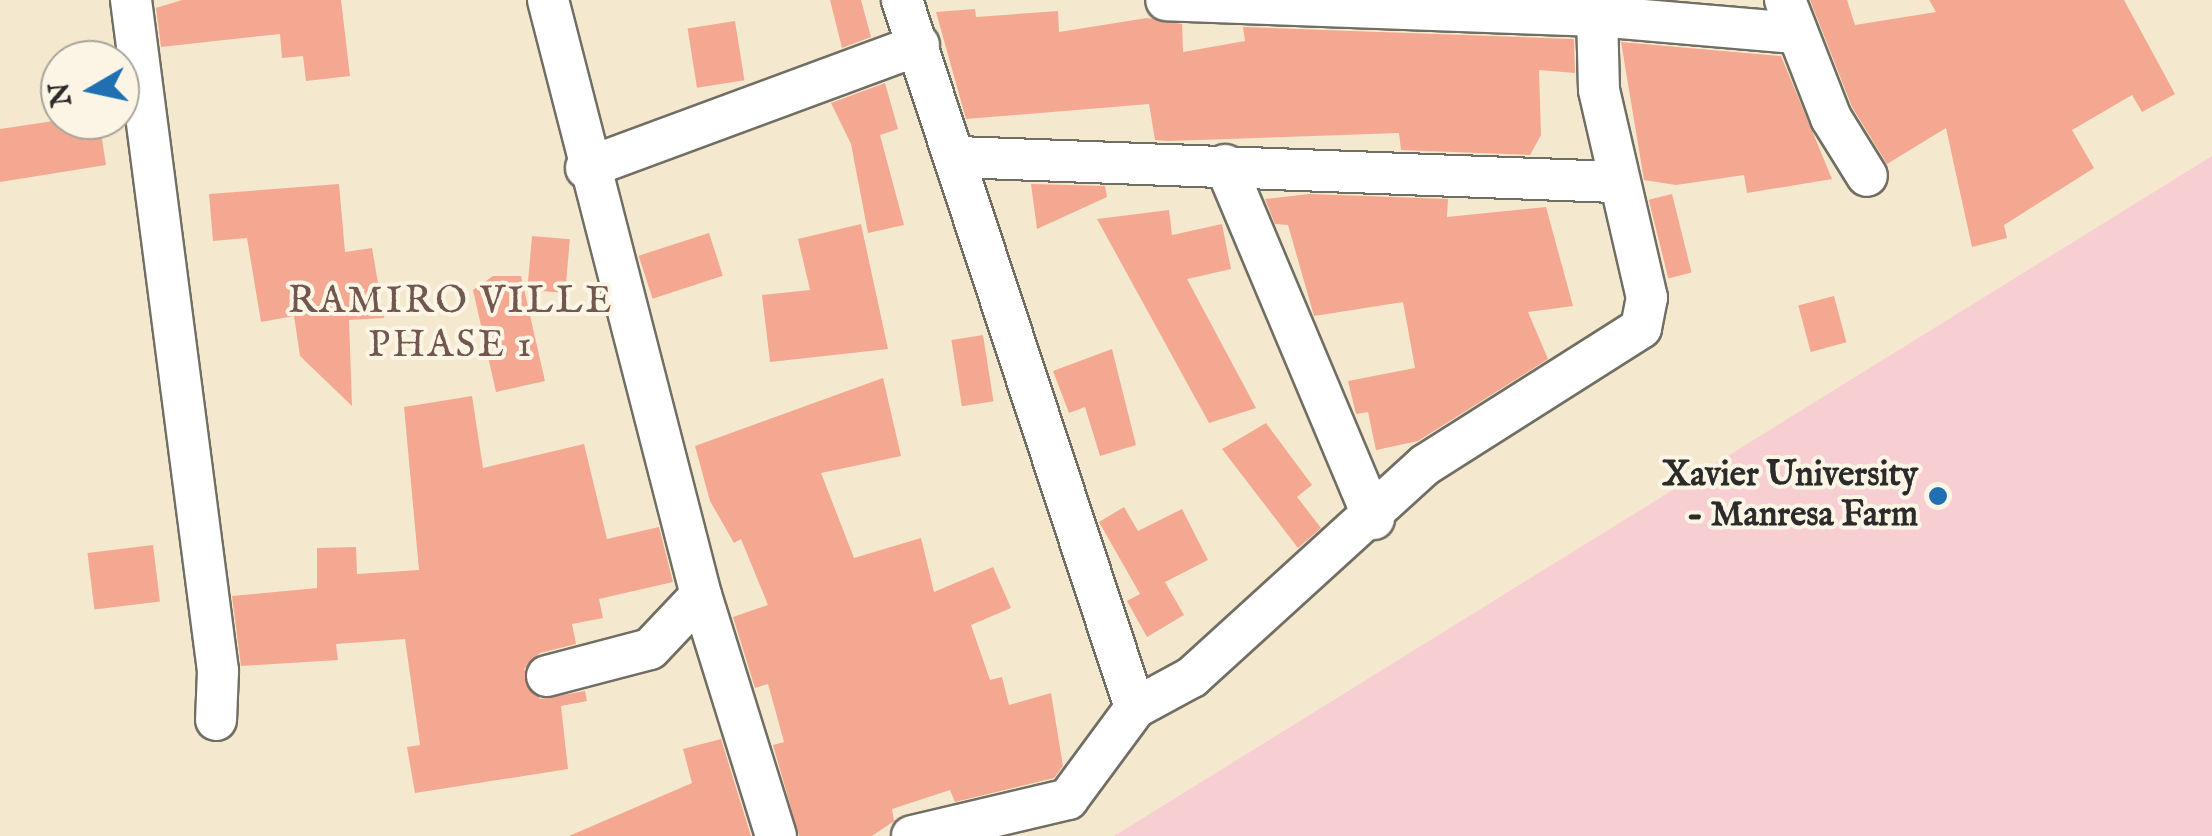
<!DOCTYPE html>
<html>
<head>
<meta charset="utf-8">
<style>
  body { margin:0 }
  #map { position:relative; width:2212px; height:836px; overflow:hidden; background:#f4e9ce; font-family:"IM FELL English",serif }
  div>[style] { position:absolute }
  .built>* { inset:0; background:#f7cfd3 }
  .building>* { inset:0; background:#f4a891; transform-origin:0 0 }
  .roads { filter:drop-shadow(2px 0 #716e64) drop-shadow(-2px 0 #716e64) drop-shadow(0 2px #716e64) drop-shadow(0 -2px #716e64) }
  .minor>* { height:40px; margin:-20px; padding:0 20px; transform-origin:20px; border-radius:20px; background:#fff }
  .dots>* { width:28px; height:28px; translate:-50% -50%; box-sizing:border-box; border:5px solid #fcf5e5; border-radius:50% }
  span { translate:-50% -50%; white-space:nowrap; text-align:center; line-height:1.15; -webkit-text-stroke:8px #fcf5e5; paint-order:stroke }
  .poi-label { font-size:35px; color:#2b2b2b; font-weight:700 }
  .right { translate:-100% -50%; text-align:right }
  .neighbourhood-label { font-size:38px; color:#71574f; letter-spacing:2.5px }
  .north { position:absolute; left:40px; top:40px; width:100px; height:100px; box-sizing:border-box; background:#fcf5e5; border:2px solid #a8a49b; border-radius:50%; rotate:261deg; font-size:28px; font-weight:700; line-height:40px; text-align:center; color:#2b2b2b }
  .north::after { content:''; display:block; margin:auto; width:35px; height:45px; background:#1f6fb2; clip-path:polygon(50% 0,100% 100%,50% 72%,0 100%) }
</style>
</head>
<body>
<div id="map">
  <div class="built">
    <i style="clip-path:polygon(2212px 156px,2212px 836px,1114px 836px)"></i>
  </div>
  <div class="building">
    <i style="clip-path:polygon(182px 0,341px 0,350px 76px,306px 81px,303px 56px,282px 58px,280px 34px,161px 47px,156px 8px)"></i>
    <i style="clip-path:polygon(830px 0,861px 0,871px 37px,842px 48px)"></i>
    <i style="clip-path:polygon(1810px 0,1847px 0,1855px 25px,1936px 12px,1929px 0,2124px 0,2175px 94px,2142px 112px,2132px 95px,2072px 130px,2094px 168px,2004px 225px,2007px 238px,1972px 247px,1946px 128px,1887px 164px,1852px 107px)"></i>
    <i style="clip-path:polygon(975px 9px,976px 17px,1058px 11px,1059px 32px,1147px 18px,1182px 24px,1183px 52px,1245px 41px,1243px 27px,1574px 39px,1575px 73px,1539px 70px,1541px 135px,1530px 155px,1401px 150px,1399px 133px,1167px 141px,1155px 140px,1149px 104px,966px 119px,936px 12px)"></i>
    <i style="left:735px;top:21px;width:60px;height:48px;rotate:81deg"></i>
    <i style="clip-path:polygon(1621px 42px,1781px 56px,1832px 179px,1747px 193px,1744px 175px,1676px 185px,1644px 180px)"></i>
    <i style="clip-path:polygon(885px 83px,898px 129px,880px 135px,904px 225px,868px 233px,851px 144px,831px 103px)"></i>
    <i style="clip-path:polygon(60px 120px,99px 120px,106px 165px,0 182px,0 129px)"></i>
    <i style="clip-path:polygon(339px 184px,345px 252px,372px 248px,384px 318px,349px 320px,352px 406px,300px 356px,294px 316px,261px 322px,247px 238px,213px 241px,209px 194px)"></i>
    <i style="clip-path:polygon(1031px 184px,1105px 186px,1107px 197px,1037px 229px)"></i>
    <i style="clip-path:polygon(1309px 194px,1448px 199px,1447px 217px,1546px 207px,1573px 306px,1528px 312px,1548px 359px,1418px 441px,1376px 450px,1368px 412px,1356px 414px,1348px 381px,1415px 368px,1403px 302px,1314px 316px,1288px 225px,1275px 224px,1265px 199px)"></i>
    <i style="left:1672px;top:194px;width:81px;height:24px;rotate:76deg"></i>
    <i style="clip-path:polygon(1169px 210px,1172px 235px,1222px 224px,1231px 269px,1187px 279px,1256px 408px,1209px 423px,1097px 219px)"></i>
    <i style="clip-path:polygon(861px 224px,888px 349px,770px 362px,762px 295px,810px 290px,798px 239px)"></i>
    <i style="left:709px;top:233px;width:45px;height:74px;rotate:72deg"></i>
    <i style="left:532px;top:236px;width:38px;height:54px;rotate:5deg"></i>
    <i style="clip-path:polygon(493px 276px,521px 276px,545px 381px,496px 392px,473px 290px)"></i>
    <i style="left:1834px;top:296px;width:48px;height:37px;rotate:75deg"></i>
    <i style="left:983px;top:335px;width:67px;height:32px;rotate:81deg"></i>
    <i style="clip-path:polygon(1112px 349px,1136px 445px,1100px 456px,1085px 407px,1069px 413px,1053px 371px)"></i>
    <i style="clip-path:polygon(883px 378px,901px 456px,821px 473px,854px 558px,921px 538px,934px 592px,993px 567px,1011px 608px,971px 625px,990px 680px,1002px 677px,1009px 705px,1051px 693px,1063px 766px,1054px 778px,955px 802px,950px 790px,892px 809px,894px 821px,872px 836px,799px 836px,773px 745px,784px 742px,768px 684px,755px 688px,733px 617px,768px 605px,741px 539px,734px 543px,710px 501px,695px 446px)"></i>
    <i style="clip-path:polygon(472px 396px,483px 468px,584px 444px,607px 539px,659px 527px,673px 582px,599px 599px,603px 618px,572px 624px,576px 644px,540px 653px,524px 669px,540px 699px,585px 691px,587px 701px,561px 706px,568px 769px,415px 793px,407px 747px,420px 745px,405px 639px,336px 644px,338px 660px,241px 666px,232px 596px,317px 588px,317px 548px,356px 547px,357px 574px,419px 570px,404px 407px)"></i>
    <i style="clip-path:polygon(1266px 423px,1312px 485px,1297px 497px,1321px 528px,1298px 548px,1222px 449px)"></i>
    <i style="clip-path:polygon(1124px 507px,1138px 531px,1182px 509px,1208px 560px,1165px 582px,1184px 615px,1147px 637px,1127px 601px,1140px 594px,1099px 522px)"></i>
    <i style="left:153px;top:545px;width:57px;height:66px;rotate:83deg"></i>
    <i style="clip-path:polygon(721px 739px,751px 836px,569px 836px,692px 783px,683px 749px)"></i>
  </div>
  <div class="roads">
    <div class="minor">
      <i style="left:131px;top:0;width:677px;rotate:82.61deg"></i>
      <i style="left:218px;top:671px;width:49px;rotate:92.3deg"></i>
      <i style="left:548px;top:0;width:614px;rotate:75.58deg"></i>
      <i style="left:701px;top:595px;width:252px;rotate:72.7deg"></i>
      <i style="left:902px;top:0;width:745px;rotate:71.78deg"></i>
      <i style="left:1785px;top:0;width:127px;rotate:68.7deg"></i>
      <i style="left:1831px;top:118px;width:68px;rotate:58.2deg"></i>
      <i style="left:1597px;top:16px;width:199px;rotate:4.9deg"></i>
      <i style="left:958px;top:157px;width:658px;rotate:2.18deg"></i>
      <i style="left:1225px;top:165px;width:384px;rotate:67.2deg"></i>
      <i style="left:586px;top:168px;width:355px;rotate:-20.3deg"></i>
      <i style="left:547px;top:676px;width:106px;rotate:-14.7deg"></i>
      <i style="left:650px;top:649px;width:74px;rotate:-46.6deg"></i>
      <i style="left:912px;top:836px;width:160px;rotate:-13.3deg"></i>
      <i style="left:1068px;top:799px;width:113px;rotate:-53.6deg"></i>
      <i style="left:1135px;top:708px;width:65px;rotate:-28.5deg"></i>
      <i style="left:1192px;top:677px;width:315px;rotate:-42.3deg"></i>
      <i style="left:1425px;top:465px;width:256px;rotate:-32.4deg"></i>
      <i style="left:1641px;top:328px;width:31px;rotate:-79deg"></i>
      <i style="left:1647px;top:298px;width:213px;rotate:-103deg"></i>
      <i style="left:1599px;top:90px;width:74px;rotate:-91.5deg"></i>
      <i style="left:1597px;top:16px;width:431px;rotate:-177.9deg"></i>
    </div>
  </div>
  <div class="dots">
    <i style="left:1938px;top:496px;background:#1f6fb2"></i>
  </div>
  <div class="poi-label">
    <span class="right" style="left:1918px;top:496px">Xavier University<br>- Manresa Farm</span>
  </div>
  <div class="neighbourhood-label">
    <span style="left:451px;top:325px">RAMIRO VILLE<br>PHASE 1</span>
  </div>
  <div class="north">N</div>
</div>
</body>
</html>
